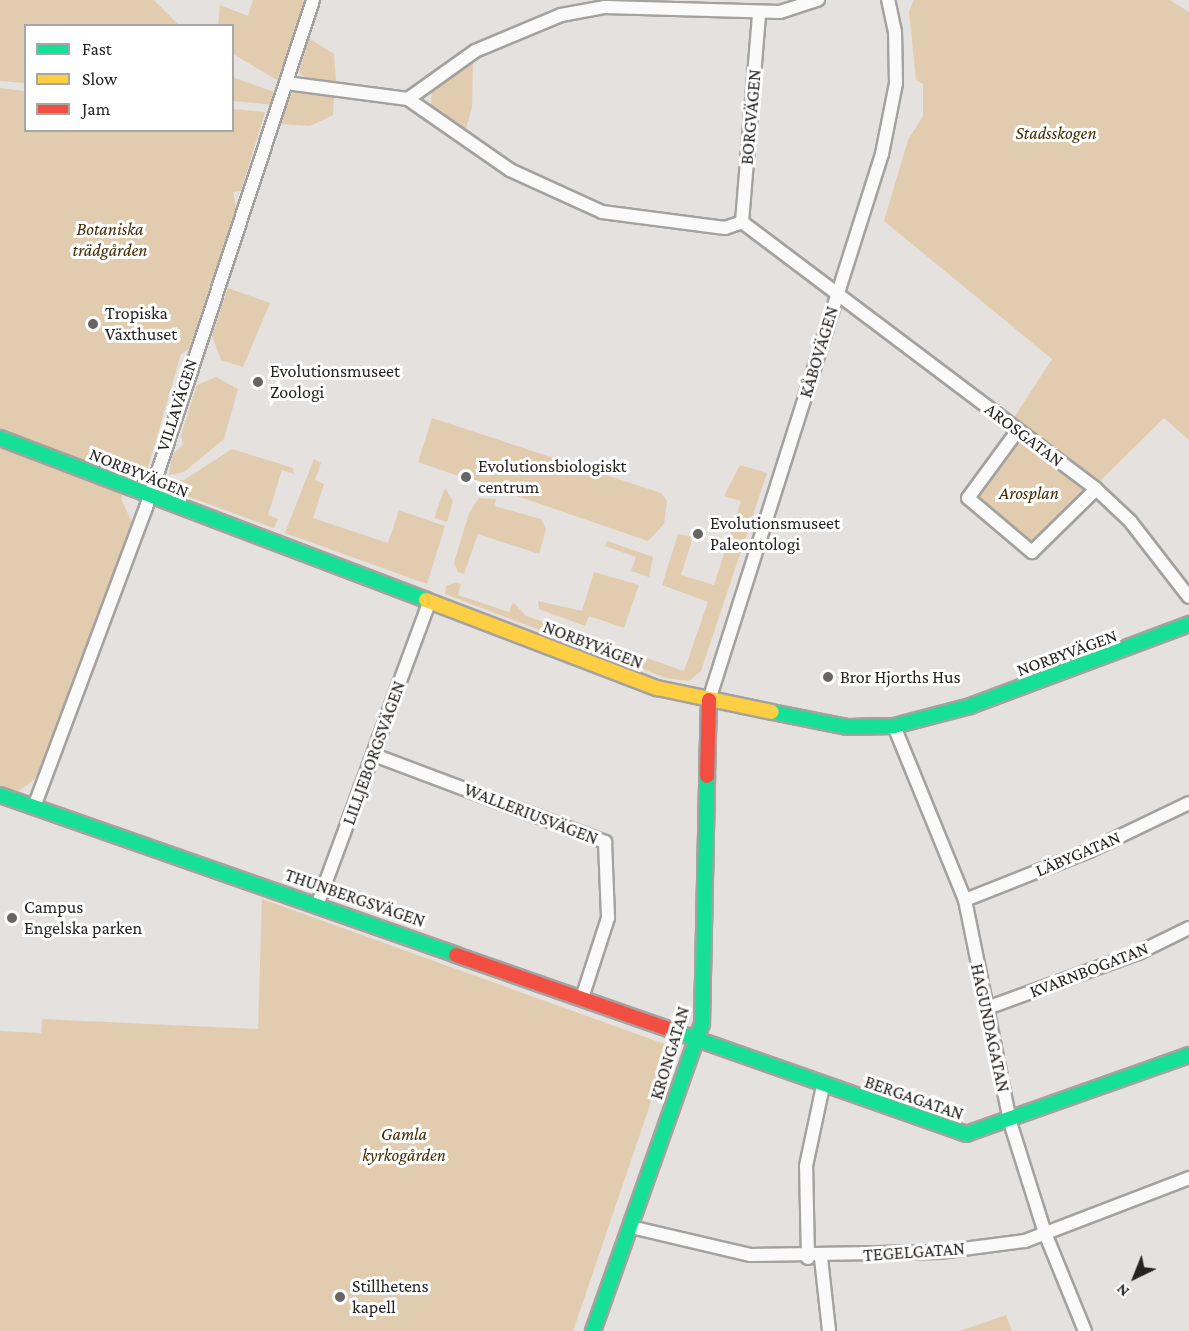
<!DOCTYPE html>
<html>
<head>
<meta charset="utf-8">
<style>
  body { margin:0 }
  #map { position:relative; width:1189px; height:1331px; overflow:hidden; background:#e4e1de; font-family:"Crimson Pro",serif }
  div>[style] { position:absolute }
  .green>* { inset:0; background:#e2ccb0 }
  .roads { filter:drop-shadow(2px 0 #a4a29f) drop-shadow(-2px 0 #a4a29f) drop-shadow(0 2px #a4a29f) drop-shadow(0 -2px #a4a29f) }
  .street>* { height:12px; margin:-6px; padding:0 6px; transform-origin:6px; border-radius:6px; background:#fbfafa }
  .fast>* { height:14px; margin:-7px; padding:0 7px; transform-origin:7px; border-radius:7px; background:#16e098 }
  .slow>* { height:14px; margin:-7px; padding:0 7px; transform-origin:7px; border-radius:7px; background:#ffcf43 }
  .jam>* { height:14px; margin:-7px; padding:0 7px; transform-origin:7px; border-radius:7px; background:#f24e42 }
  .dots>* { width:16px; height:16px; translate:-50% -50%; box-sizing:border-box; border:3px solid #fff; border-radius:50% }
  span { translate:-50% -50%; white-space:nowrap; text-align:center; line-height:1.15; -webkit-text-stroke:6px #fff; paint-order:stroke }
  .street-label { font-size:18px; color:#252321 }
  .park-label { font-size:18px; color:#432901; font-style:italic }
  .poi-label { font-size:18px; color:#252321 }
  .left { translate:0 -50%; text-align:left }
  .legend { position:absolute; left:24px; top:24px; width:210px; height:108px; box-sizing:border-box; background:#fff; border:2px solid #a8a7a6; margin:0; padding:8px 10px; list-style:none; font-size:18px; color:#252321 }
  .legend li { display:flex; align-items:center; gap:12px; height:30px }
  .legend b { width:30px; border:2px solid #a8a7a6 }
  .north { position:absolute; left:1105px; top:1247px; width:60px; height:60px; -webkit-text-stroke:4px #fff; paint-order:stroke; rotate:223deg; font-size:16px; font-weight:700; line-height:24px; text-align:center; color:#252321 }
  .north::after { content:''; display:block; margin:auto; width:21px; height:27px; background:#252321; clip-path:polygon(50% 0,100% 100%,50% 72%,0 100%) }
</style>
</head>
<body>
<div id="map">
  <div class="green">
    <i style="clip-path:polygon(0 0,154px 0,179px 25px,26px 26px,25px 83px,0 81px)"></i>
    <i style="clip-path:polygon(253px 0,307px 0,284px 76px,277px 80px,233px 54px,232px 26px,218px 26px,220px 5px,248px 16px)"></i>
    <i style="clip-path:polygon(914px 0,1170px 0,1189px 12px,1189px 440px,1164px 418px,1097px 484px,1013px 419px,1052px 359px,884px 221px,908px 140px,923px 116px,923px 84px,916px 80px,909px 11px)"></i>
    <i style="clip-path:polygon(309px 38px,334px 54px,336px 82px,306px 79px,299px 72px)"></i>
    <i style="clip-path:polygon(473px 62px,472px 107px,465px 132px,431px 106px,432px 88px)"></i>
    <i style="clip-path:polygon(232px 77px,277px 93px,273px 105px,233px 101px)"></i>
    <i style="clip-path:polygon(0 88px,25px 91px,26px 130px,232px 130px,233px 109px,265px 112px,241px 191px,233px 192px,236px 208px,189px 349px,181px 354px,147px 471px,132px 473px,121px 499px,133px 524px,36px 778px,16px 793px,0 787px)"></i>
    <i style="clip-path:polygon(295px 91px,334px 96px,333px 115px,310px 126px,279px 124px,286px 101px)"></i>
    <i style="clip-path:polygon(228px 288px,270px 303px,243px 367px,221px 360px,212px 336px)"></i>
    <i style="clip-path:polygon(216px 377px,238px 389px,224px 439px,184px 472px,169px 475px,172px 455px,183px 445px,181px 435px,197px 385px)"></i>
    <i style="clip-path:polygon(432px 418px,661px 493px,667px 501px,664px 524px,648px 541px,418px 462px)"></i>
    <i style="clip-path:polygon(1023px 441px,1087px 493px,1033px 546px,976px 500px,1016px 442px)"></i>
    <i style="clip-path:polygon(232px 449px,293px 468px,294px 474px,282px 470px,268px 515px,278px 519px,274px 528px,165px 488px,164px 482px,184px 480px)"></i>
    <i style="clip-path:polygon(314px 459px,321px 463px,315px 480px,324px 484px,313px 518px,388px 543px,399px 510px,445px 526px,427px 584px,285px 533px)"></i>
    <i style="clip-path:polygon(740px 465px,767px 473px,701px 671px,689px 681px,666px 678px,445px 594px,446px 586px,456px 582px,461px 584px,458px 595px,509px 612px,513px 602px,526px 616px,684px 671px,708px 602px,662px 585px,678px 534px,693px 537px,681px 575px,714px 585px,741px 501px,724px 496px)"></i>
    <i style="clip-path:polygon(445px 488px,453px 501px,447px 522px,434px 518px)"></i>
    <i style="clip-path:polygon(479px 498px,496px 499px,494px 506px,541px 519px,546px 529px,539px 554px,478px 534px,464px 574px,458px 572px,454px 563px,469px 513px)"></i>
    <i style="clip-path:polygon(607px 541px,653px 557px,649px 577px,631px 571px,636px 557px,605px 546px)"></i>
    <i style="clip-path:polygon(594px 572px,639px 585px,624px 628px,589px 616px,585px 626px,539px 609px,538px 601px,582px 611px)"></i>
    <i style="clip-path:polygon(262px 899px,670px 1046px,573px 1331px,0 1331px,0 1031px,41px 1033px,42px 1019px,258px 1029px)"></i>
    <i style="clip-path:polygon(1006px 1315px,1012px 1331px,960px 1331px)"></i>
  </div>
  <div class="roads">
    <div class="street">
      <i style="left:286px;top:83px;width:123px;rotate:7.5deg"></i>
      <i style="left:408px;top:99px;width:82px;rotate:-35.6deg"></i>
      <i style="left:475px;top:51px;width:93px;rotate:-22.7deg"></i>
      <i style="left:561px;top:15px;width:45px;rotate:-10.3deg"></i>
      <i style="left:605px;top:7px;width:175px;rotate:1.6deg"></i>
      <i style="left:780px;top:12px;width:40px;rotate:-18deg"></i>
      <i style="left:408px;top:99px;width:124px;rotate:34.8deg"></i>
      <i style="left:510px;top:170px;width:101px;rotate:24.5deg"></i>
      <i style="left:602px;top:212px;width:124px;rotate:7.4deg"></i>
      <i style="left:725px;top:228px;width:18px;rotate:-19deg"></i>
      <i style="left:742px;top:222px;width:443px;rotate:37deg"></i>
      <i style="left:1096px;top:489px;width:47px;rotate:43.3deg"></i>
      <i style="left:1130px;top:521px;width:96px;rotate:52.2deg"></i>
      <i style="left:742px;top:222px;width:210px;rotate:-85.3deg"></i>
      <i style="left:1018px;top:430px;width:84px;rotate:126.3deg"></i>
      <i style="left:968px;top:498px;width:84px;rotate:40.2deg"></i>
      <i style="left:1032px;top:552px;width:90px;rotate:-44.5deg"></i>
      <i style="left:709px;top:700px;width:573px;rotate:-72.42deg"></i>
      <i style="left:882px;top:154px;width:72px;rotate:-78.8deg"></i>
      <i style="left:896px;top:83px;width:51px;rotate:-91.1deg"></i>
      <i style="left:895px;top:32px;width:33px;rotate:-102deg"></i>
      <i style="left:894px;top:726px;width:188px;rotate:67.8deg"></i>
      <i style="left:965px;top:900px;width:227px;rotate:78.5deg"></i>
      <i style="left:1010px;top:1122px;width:116px;rotate:72.5deg"></i>
      <i style="left:1045px;top:1233px;width:106px;rotate:67.8deg"></i>
      <i style="left:374px;top:755px;width:247px;rotate:20.6deg"></i>
      <i style="left:605px;top:842px;width:76px;rotate:87.7deg"></i>
      <i style="left:608px;top:918px;width:84px;rotate:108deg"></i>
      <i style="left:34px;top:807px;width:319px;rotate:-69.5deg"></i>
      <i style="left:146px;top:508px;width:535px;rotate:-71.8deg"></i>
      <i style="left:965px;top:900px;width:133px;rotate:-21.6deg"></i>
      <i style="left:1089px;top:851px;width:111px;rotate:-25.6deg"></i>
      <i style="left:318px;top:903px;width:320px;rotate:-69.7deg"></i>
      <i style="left:987px;top:1008px;width:161px;rotate:-20deg"></i>
      <i style="left:1138px;top:953px;width:57px;rotate:-26.1deg"></i>
      <i style="left:631px;top:1227px;width:122px;rotate:13.2deg"></i>
      <i style="left:750px;top:1255px;width:190px;rotate:-0.9deg"></i>
      <i style="left:940px;top:1252px;width:86px;rotate:-7.4deg"></i>
      <i style="left:1025px;top:1241px;width:176px;rotate:-21deg"></i>
      <i style="left:808px;top:1258px;width:92px;rotate:-91.2deg"></i>
      <i style="left:806px;top:1166px;width:82px;rotate:-78deg"></i>
      <i style="left:821px;top:1258px;width:73px;rotate:83.7deg"></i>
    </div>
    <div class="fast">
      <i style="left:0;top:438px;width:456px;rotate:20.8deg"></i>
      <i style="left:772px;top:712px;width:76px;rotate:11.3deg"></i>
      <i style="left:847px;top:727px;width:47px;rotate:-1.2deg"></i>
      <i style="left:894px;top:726px;width:79px;rotate:-14.7deg"></i>
      <i style="left:970px;top:706px;width:234px;rotate:-20.5deg"></i>
      <i style="left:0;top:795px;width:483px;rotate:19.3deg"></i>
      <i style="left:671px;top:1030px;width:313px;rotate:19.4deg"></i>
      <i style="left:966px;top:1134px;width:237px;rotate:-19.5deg"></i>
      <i style="left:593px;top:1331px;width:326px;rotate:-70.5deg"></i>
      <i style="left:702px;top:1024px;width:248px;rotate:-88.8deg"></i>
    </div>
    <div class="slow">
      <i style="left:426px;top:600px;width:247px;rotate:20.9deg"></i>
      <i style="left:657px;top:688px;width:117px;rotate:11.8deg"></i>
    </div>
    <div class="jam">
      <i style="left:707px;top:776px;width:76px;rotate:-88.5deg"></i>
      <i style="left:456px;top:955px;width:228px;rotate:19.2deg"></i>
    </div>
  </div>
  <div class="dots">
    <i style="left:93px;top:324px;background:#686663"></i>
    <i style="left:258px;top:382px;background:#686663"></i>
    <i style="left:466px;top:477px;background:#686663"></i>
    <i style="left:698px;top:534px;background:#686663"></i>
    <i style="left:828px;top:677px;background:#686663"></i>
    <i style="left:12px;top:918px;background:#686663"></i>
    <i style="left:340px;top:1297px;background:#686663"></i>
  </div>
  <div class="street-label">
    <span style="left:751px;top:117px;rotate:-85deg">BORGVÄGEN</span>
    <span style="left:819px;top:352px;rotate:-73deg">KÅBOVÄGEN</span>
    <span style="left:177px;top:405px;rotate:-72deg">VILLAVÄGEN</span>
    <span style="left:1024px;top:435px;rotate:37deg">AROSGATAN</span>
    <span style="left:139px;top:473px;rotate:22deg">NORBYVÄGEN</span>
    <span style="left:593px;top:645px;rotate:21deg">NORBYVÄGEN</span>
    <span style="left:1067px;top:653px;rotate:-20deg">NORBYVÄGEN</span>
    <span style="left:374px;top:753px;rotate:-70deg">LILLJEBORGSVÄGEN</span>
    <span style="left:531px;top:814px;rotate:21deg">WALLERIUSVÄGEN</span>
    <span style="left:1078px;top:854px;rotate:-23deg">LÄBYGATAN</span>
    <span style="left:355px;top:898px;rotate:19deg">THUNBERGSVÄGEN</span>
    <span style="left:1089px;top:970px;rotate:-21deg">KVARNBOGATAN</span>
    <span style="left:990px;top:1028px;rotate:78deg">HAGUNDAGATAN</span>
    <span style="left:670px;top:1053px;rotate:-73deg">KRONGATAN</span>
    <span style="left:914px;top:1098px;rotate:19deg">BERGAGATAN</span>
    <span style="left:914px;top:1252px;rotate:-4deg">TEGELGATAN</span>
  </div>
  <div class="park-label">
    <span style="left:1056px;top:133px">Stadsskogen</span>
    <span style="left:110px;top:240px">Botaniska<br>trädgården</span>
    <span style="left:1029px;top:493px">Arosplan</span>
    <span style="left:404px;top:1145px">Gamla<br>kyrkogården</span>
  </div>
  <div class="poi-label">
    <span class="left" style="left:105px;top:324px">Tropiska<br>Växthuset</span>
    <span class="left" style="left:270px;top:382px">Evolutionsmuseet<br>Zoologi</span>
    <span class="left" style="left:478px;top:477px">Evolutionsbiologiskt<br>centrum</span>
    <span class="left" style="left:710px;top:534px">Evolutionsmuseet<br>Paleontologi</span>
    <span class="left" style="left:840px;top:677px">Bror Hjorths Hus</span>
    <span class="left" style="left:24px;top:918px">Campus<br>Engelska parken</span>
    <span class="left" style="left:352px;top:1297px">Stillhetens<br>kapell</span>
  </div>
  <ul class="legend">
  <li><b style="height:8px;background:#16e098"></b>Fast</li>
  <li><b style="height:8px;background:#ffcf43"></b>Slow</li>
  <li><b style="height:8px;background:#f24e42"></b>Jam</li>
  </ul>
  <div class="north">N</div>
</div>
</body>
</html>
